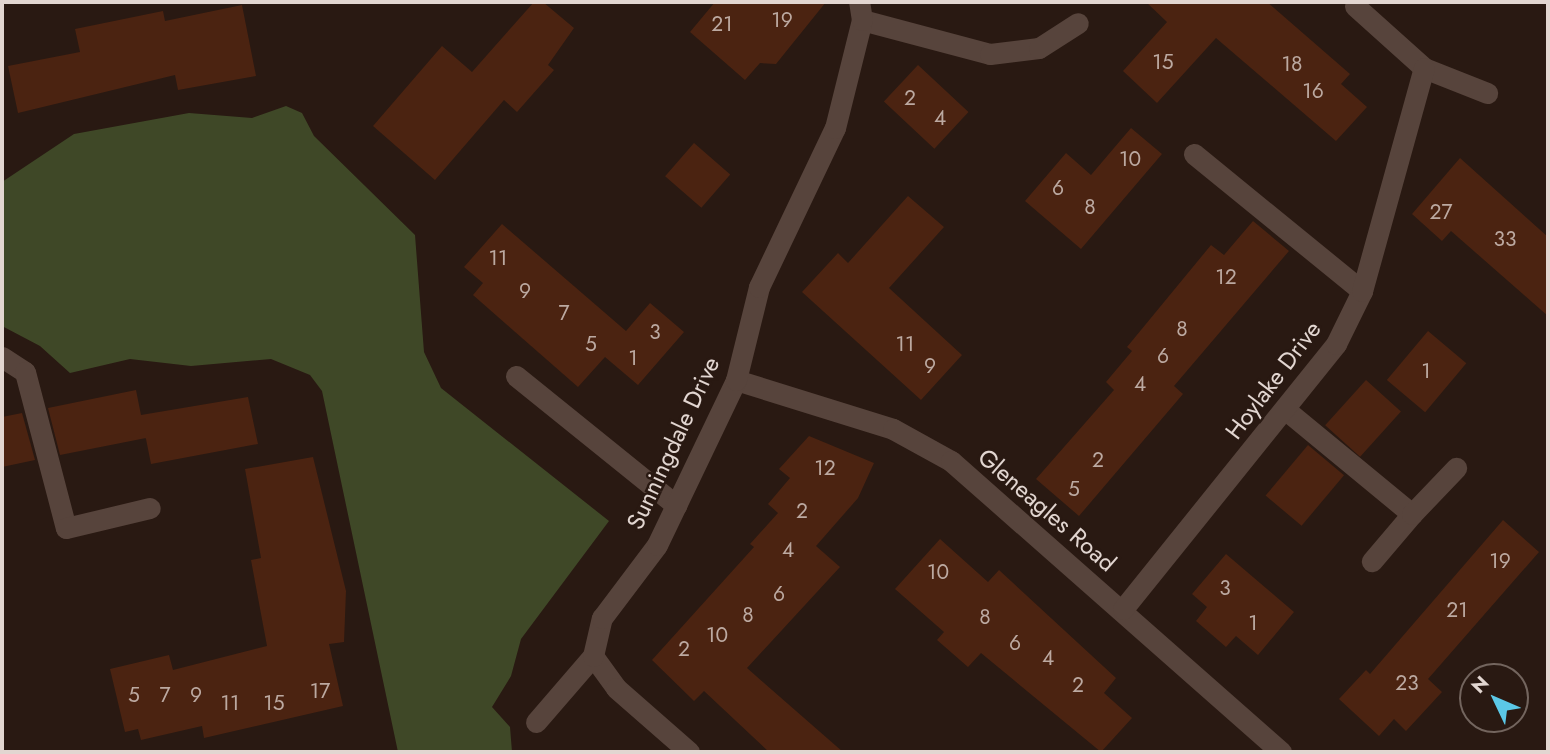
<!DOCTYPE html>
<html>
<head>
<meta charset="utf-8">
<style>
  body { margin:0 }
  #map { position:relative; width:1550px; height:754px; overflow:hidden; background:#291912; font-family:Jost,sans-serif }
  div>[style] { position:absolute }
  .green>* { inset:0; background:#3f4827 }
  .building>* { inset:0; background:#4b2311; transform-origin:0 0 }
  .minor>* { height:21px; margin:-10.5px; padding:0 10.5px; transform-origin:10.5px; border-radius:10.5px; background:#57443c }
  span { translate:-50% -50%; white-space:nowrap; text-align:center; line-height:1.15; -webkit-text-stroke:5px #291912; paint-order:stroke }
  .number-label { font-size:21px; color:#bca9a1 }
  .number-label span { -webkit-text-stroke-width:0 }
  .street-label { font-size:24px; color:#e2d6d1 }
  .frame { position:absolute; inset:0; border:4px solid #e2d6d1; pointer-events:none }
  .north { position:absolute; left:1459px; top:663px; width:70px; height:70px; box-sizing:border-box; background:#291912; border:2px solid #73655e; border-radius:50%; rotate:314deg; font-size:19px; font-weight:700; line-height:28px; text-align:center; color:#e2d6d1 }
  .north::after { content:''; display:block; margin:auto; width:24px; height:32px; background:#5bc8e7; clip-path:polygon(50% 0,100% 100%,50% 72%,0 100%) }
</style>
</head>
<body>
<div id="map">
  <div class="green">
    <i style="clip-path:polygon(286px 106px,302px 113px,314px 136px,415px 235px,424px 352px,441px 388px,609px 521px,521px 639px,511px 676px,492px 707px,510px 727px,512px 752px,398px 752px,322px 391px,310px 375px,271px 359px,191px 366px,130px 359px,70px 373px,40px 346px,2px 326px,2px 182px,74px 134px,189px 113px,252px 118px)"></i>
  </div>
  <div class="building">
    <i style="clip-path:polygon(534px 2px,543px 2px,574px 28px,548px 65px,554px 70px,517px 112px,504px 100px,435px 180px,373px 126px,442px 46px,472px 72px)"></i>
    <i style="clip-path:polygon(715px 2px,826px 2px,776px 64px,760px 63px,745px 80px,690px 32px)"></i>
    <i style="clip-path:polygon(1146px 2px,1267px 2px,1350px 74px,1341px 84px,1367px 107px,1336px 141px,1216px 38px,1157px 103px,1123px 71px,1167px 22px)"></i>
    <i style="clip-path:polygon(242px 5px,256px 76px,178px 90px,175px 75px,18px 113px,8px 66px,80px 52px,75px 29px,163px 11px,165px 21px)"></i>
    <i style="left:918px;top:65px;width:69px;height:50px;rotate:43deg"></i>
    <i style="clip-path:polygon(1131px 128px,1162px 154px,1081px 249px,1025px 201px,1066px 153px,1091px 175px)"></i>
    <i style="left:694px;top:143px;width:48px;height:44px;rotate:41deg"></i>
    <i style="clip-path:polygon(1460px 158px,1548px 237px,1548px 316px,1451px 231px,1442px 241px,1412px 214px)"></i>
    <i style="clip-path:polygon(908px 196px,944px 227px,889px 288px,962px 355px,921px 400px,802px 292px,838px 253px,848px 263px)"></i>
    <i style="clip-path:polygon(1253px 221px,1289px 251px,1174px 386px,1183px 394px,1079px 516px,1036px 479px,1114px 390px,1106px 382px,1132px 351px,1127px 347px,1211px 245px,1224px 255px)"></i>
    <i style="clip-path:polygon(502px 224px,626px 331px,650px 303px,684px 332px,638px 385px,605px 357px,578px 387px,473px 295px,483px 283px,464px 267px)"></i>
    <i style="left:1428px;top:331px;width:50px;height:64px;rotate:40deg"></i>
    <i style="left:1366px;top:380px;width:47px;height:61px;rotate:42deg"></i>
    <i style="clip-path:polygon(136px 390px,141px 415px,248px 397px,258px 444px,151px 464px,144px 429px,146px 438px,60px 455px,48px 408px)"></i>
    <i style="clip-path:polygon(22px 413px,35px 460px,2px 467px,2px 417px)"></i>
    <i style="clip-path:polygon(809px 436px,874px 463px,858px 498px,816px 546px,840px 567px,747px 668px,843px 752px,769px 752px,704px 691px,694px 701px,652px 660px,754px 547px,750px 544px,778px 513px,768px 504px,790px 478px,779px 469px)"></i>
    <i style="left:1308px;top:445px;width:47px;height:66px;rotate:40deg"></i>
    <i style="clip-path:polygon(313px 457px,346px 591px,344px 642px,329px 644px,343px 706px,204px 738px,202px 726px,141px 740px,138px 729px,125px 732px,110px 669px,169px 655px,173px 670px,267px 646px,251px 560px,261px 558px,245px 469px)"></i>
    <i style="clip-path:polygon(1503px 520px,1539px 552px,1428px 679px,1442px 692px,1406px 731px,1394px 719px,1379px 736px,1339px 699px,1366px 670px,1370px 674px)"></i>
    <i style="clip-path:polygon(940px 539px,988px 582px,999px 570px,1116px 678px,1104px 693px,1132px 718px,1101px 752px,981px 653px,968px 667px,937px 640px,944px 632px,895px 589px)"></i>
    <i style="clip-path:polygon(1226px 554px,1294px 612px,1258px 655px,1236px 636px,1226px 647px,1196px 621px,1207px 607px,1192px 594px)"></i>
  </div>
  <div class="minor">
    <i style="left:1355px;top:6px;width:93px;rotate:41.9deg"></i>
    <i style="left:1424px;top:68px;width:68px;rotate:21.6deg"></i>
    <i style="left:862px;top:20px;width:132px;rotate:14.9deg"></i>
    <i style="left:990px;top:54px;width:49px;rotate:-7deg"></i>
    <i style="left:1039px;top:48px;width:46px;rotate:-32.7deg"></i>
    <i style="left:1194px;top:154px;width:217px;rotate:39.2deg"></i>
    <i style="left:2px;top:357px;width:27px;rotate:33deg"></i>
    <i style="left:25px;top:372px;width:161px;rotate:75.3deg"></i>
    <i style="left:66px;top:528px;width:86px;rotate:-13.4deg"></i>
    <i style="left:516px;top:376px;width:206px;rotate:38.9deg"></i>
    <i style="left:736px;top:380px;width:164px;rotate:17.3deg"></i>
    <i style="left:893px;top:429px;width:66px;rotate:28.9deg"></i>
    <i style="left:951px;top:461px;width:440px;rotate:41.4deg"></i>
    <i style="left:1287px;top:411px;width:162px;rotate:39.5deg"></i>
    <i style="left:1412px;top:514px;width:62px;rotate:130.4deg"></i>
    <i style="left:1412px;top:514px;width:64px;rotate:-46.3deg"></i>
    <i style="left:1123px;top:609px;width:340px;rotate:-51.2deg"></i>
    <i style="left:1336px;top:344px;width:59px;rotate:-63.9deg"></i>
    <i style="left:1362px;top:291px;width:231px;rotate:-74.5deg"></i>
    <i style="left:593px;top:656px;width:39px;rotate:54deg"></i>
    <i style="left:616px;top:688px;width:97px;rotate:41.2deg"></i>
    <i style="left:536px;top:722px;width:87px;rotate:-49.2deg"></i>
    <i style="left:593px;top:656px;width:39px;rotate:-77deg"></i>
    <i style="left:602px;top:618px;width:91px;rotate:-53deg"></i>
    <i style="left:657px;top:545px;width:183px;rotate:-64.4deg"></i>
    <i style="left:736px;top:380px;width:96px;rotate:-76.1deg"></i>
    <i style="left:759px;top:287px;width:176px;rotate:-64.5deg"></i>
    <i style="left:835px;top:128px;width:111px;rotate:-76deg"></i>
    <i style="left:862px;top:20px;width:18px;rotate:-99deg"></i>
  </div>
  <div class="number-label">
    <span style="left:782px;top:20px">19</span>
    <span style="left:722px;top:24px">21</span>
    <span style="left:1163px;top:62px">15</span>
    <span style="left:1292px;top:64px">18</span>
    <span style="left:1313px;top:91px">16</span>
    <span style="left:910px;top:98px">2</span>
    <span style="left:940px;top:118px">4</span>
    <span style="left:1130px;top:159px">10</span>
    <span style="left:1058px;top:188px">6</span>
    <span style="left:1090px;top:207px">8</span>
    <span style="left:1441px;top:212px">27</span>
    <span style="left:1505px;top:239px">33</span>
    <span style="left:498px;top:258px">11</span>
    <span style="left:1226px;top:277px">12</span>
    <span style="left:525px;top:291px">9</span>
    <span style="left:564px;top:313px">7</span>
    <span style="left:1182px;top:329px">8</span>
    <span style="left:655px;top:332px">3</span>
    <span style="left:591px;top:344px">5</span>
    <span style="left:905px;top:344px">11</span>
    <span style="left:1163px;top:356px">6</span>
    <span style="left:633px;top:358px">1</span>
    <span style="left:930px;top:366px">9</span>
    <span style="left:1426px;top:371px">1</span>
    <span style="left:1140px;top:384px">4</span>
    <span style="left:1098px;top:460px">2</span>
    <span style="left:825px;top:468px">12</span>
    <span style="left:1074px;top:489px">5</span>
    <span style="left:802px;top:511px">2</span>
    <span style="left:788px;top:550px">4</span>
    <span style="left:1500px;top:561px">19</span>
    <span style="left:938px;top:572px">10</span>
    <span style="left:1225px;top:588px">3</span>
    <span style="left:779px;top:594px">6</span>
    <span style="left:1457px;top:610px">21</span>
    <span style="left:748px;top:615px">8</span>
    <span style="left:985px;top:617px">8</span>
    <span style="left:1253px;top:623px">1</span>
    <span style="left:717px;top:635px">10</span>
    <span style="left:1015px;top:643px">6</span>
    <span style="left:684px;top:649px">2</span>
    <span style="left:1048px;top:658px">4</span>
    <span style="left:1407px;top:683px">23</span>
    <span style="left:1078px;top:685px">2</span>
    <span style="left:320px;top:691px">17</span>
    <span style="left:134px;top:695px">5</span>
    <span style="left:165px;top:695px">7</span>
    <span style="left:196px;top:695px">9</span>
    <span style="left:230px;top:703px">11</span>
    <span style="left:274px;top:703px">15</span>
  </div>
  <div class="street-label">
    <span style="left:1273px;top:380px;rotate:-53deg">Hoylake Drive</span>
    <span style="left:673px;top:443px;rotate:-65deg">Sunningdale Drive</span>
    <span style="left:1047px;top:510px;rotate:41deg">Gleneagles Road</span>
  </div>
  <div class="frame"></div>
  <div class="north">N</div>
</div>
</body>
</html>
